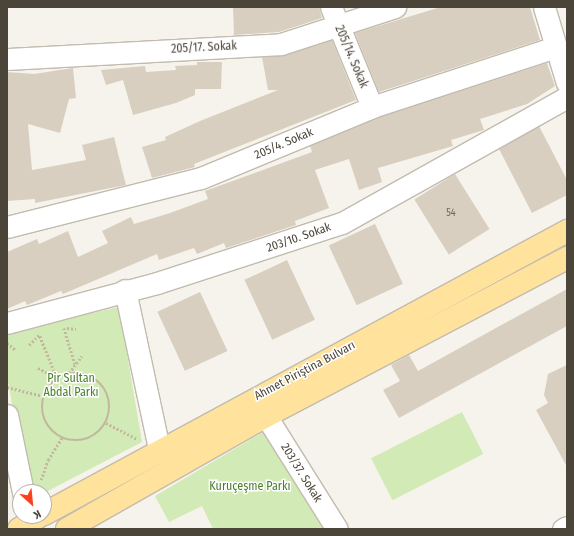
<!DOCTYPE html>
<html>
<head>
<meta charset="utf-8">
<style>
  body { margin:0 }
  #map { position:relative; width:574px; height:536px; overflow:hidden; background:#f6f3ec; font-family:"Fira Sans Condensed",sans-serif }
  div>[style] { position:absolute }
  .green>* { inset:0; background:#d2eab5; transform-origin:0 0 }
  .building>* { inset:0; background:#d8cfc1; transform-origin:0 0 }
  .path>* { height:2.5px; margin-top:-1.25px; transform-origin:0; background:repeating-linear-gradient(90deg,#c4b79f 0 2px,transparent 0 4px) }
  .path>.ring { margin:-1.25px; padding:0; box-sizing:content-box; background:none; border:2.5px solid #c4b79f; border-radius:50% }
  .roads { filter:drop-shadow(1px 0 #c2bbae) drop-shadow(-1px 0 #c2bbae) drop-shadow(0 1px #c2bbae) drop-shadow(0 -1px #c2bbae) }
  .minor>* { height:21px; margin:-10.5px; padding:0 10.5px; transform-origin:10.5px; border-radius:10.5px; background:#fff }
  .major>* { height:22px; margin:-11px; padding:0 11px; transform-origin:11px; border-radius:11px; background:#ffe39c }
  span { translate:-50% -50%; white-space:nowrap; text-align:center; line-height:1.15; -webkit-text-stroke:3px #fff; paint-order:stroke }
  .number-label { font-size:10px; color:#6e675b }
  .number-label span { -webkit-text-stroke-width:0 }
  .street-label { font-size:12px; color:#4b4439 }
  .park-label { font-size:12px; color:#4a7f2a }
  .frame { position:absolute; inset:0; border:8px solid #4b4439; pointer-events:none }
  .north { position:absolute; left:12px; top:484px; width:40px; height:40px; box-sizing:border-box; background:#fff; border:1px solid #b7b4b0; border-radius:50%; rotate:153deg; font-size:11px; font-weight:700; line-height:16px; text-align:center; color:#4b4439 }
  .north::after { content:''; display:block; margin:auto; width:14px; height:18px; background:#fc3f1d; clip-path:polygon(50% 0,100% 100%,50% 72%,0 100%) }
</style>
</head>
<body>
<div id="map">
  <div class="green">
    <i style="clip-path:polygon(119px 307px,142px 442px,44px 493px,32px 492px,21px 453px,7px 376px,7px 332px)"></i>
    <i style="left:462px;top:412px;width:47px;height:102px;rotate:63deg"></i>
    <i style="clip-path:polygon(265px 431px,323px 529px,213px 529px,202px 506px,169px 522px,155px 496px)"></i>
  </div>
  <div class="building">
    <i style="clip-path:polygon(233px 7px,319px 7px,322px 18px,279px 32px,234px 35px)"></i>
    <i style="clip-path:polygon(441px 7px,530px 7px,540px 40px,379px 92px,355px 33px)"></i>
    <i style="clip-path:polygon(332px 40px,356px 100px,194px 164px,195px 167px,152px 178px,142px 147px,166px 140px,165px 137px,200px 121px,278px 90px,268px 90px,262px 57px,285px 55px)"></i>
    <i style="clip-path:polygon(197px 62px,222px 62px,221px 89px,195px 89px,195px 95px,176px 103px,133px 115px,123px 80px,106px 85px,101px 70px,145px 66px,146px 72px,176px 70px,175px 66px,197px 65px)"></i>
    <i style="clip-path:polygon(547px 63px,555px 86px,527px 104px,480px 119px,484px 130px,451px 140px,453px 146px,378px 168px,382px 182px,359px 190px,349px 159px,315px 170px,329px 208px,295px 221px,296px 225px,226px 248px,224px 243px,197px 254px,194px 248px,159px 260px,157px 254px,63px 294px,61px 291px,27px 305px,25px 301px,7px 309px,7px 252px,37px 239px,39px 244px,68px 231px,78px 257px,108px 243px,102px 231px,131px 217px,134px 224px,170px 213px,208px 199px,205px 191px,312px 152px,310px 146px,376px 118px)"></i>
    <i style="clip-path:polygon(73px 68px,76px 98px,69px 99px,60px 133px,28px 124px,32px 170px,86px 160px,82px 145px,114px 137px,126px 185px,35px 203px,35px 199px,7px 201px,7px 72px,34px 74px)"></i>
    <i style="clip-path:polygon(539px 126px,567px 180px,567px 195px,532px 213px,499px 149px)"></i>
    <i style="left:455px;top:174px;width:65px;height:48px;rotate:58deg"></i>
    <i style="left:375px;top:224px;width:66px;height:51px;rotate:65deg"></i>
    <i style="left:287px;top:260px;width:66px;height:47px;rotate:65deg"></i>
    <i style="clip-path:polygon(567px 289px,567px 326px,399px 418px,383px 390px,400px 381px,391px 365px,409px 355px,418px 371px)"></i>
    <i style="left:200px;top:292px;width:65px;height:47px;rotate:65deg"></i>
    <i style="clip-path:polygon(567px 365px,567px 467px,536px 410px,548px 403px,544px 395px,548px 374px)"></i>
  </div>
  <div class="path">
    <i style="left:64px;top:328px;width:38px;rotate:73deg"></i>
    <i style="left:67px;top:328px;width:9px;rotate:6deg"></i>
    <i style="left:40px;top:336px;width:45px;rotate:68deg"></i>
    <i style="left:7px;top:343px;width:11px;rotate:38deg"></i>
    <i style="left:29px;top:345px;width:16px;rotate:-45deg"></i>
    <i style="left:38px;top:368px;width:20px;rotate:27deg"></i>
    <i class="ring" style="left:42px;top:373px;width:65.5px;height:65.5px"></i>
    <i style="left:69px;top:373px;width:21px;rotate:-53deg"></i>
    <i style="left:7px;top:387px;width:37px;rotate:14deg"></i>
    <i style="left:106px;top:423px;width:36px;rotate:27deg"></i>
    <i style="left:41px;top:480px;width:21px;rotate:-71deg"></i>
    <i style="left:48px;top:460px;width:26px;rotate:-58deg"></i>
  </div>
  <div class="roads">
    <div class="minor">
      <i style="left:331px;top:7px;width:108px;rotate:67.7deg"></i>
      <i style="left:544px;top:7px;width:79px;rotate:73.2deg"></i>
      <i style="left:7px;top:59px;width:274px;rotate:-3.1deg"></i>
      <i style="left:281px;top:44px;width:120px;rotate:-18deg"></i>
      <i style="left:7px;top:227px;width:200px;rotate:-14.2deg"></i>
      <i style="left:201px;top:178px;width:185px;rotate:-22.5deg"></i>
      <i style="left:372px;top:107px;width:194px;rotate:-18.1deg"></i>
      <i style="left:125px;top:290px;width:163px;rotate:77.9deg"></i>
      <i style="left:7px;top:323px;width:155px;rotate:-14.9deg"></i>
      <i style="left:157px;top:283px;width:194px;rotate:-18deg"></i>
      <i style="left:342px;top:223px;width:258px;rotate:-29.2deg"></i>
      <i style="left:7px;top:415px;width:79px;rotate:78.3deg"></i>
      <i style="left:266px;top:416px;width:133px;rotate:57.9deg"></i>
      <i style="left:563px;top:529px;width:4px;rotate:-27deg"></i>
    </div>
    <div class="major">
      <i style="left:44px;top:514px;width:595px;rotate:-28.42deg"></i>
      <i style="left:19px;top:529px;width:25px;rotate:-32deg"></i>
      <i style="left:67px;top:529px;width:229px;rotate:-29.6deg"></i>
      <i style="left:266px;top:416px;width:340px;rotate:-27.7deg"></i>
    </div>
  </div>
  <div class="number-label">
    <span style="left:451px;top:214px">54</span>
  </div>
  <div class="street-label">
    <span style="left:204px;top:48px;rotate:-3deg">205/17. Sokak</span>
    <span style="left:351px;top:57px;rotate:67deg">205/14. Sokak</span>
    <span style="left:284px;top:144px;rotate:-23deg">205/4. Sokak</span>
    <span style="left:299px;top:238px;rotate:-19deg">203/10. Sokak</span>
    <span style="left:305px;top:371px;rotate:-28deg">Ahmet Piriştina Bulvarı</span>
    <span style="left:301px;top:473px;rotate:58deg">203/37. Sokak</span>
  </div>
  <div class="park-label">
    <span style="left:71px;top:386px">Pir Sultan<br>Abdal Parkı</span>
    <span style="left:250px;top:487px">Kuruçeşme Parkı</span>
  </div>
  <div class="frame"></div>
  <div class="north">K</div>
</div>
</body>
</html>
